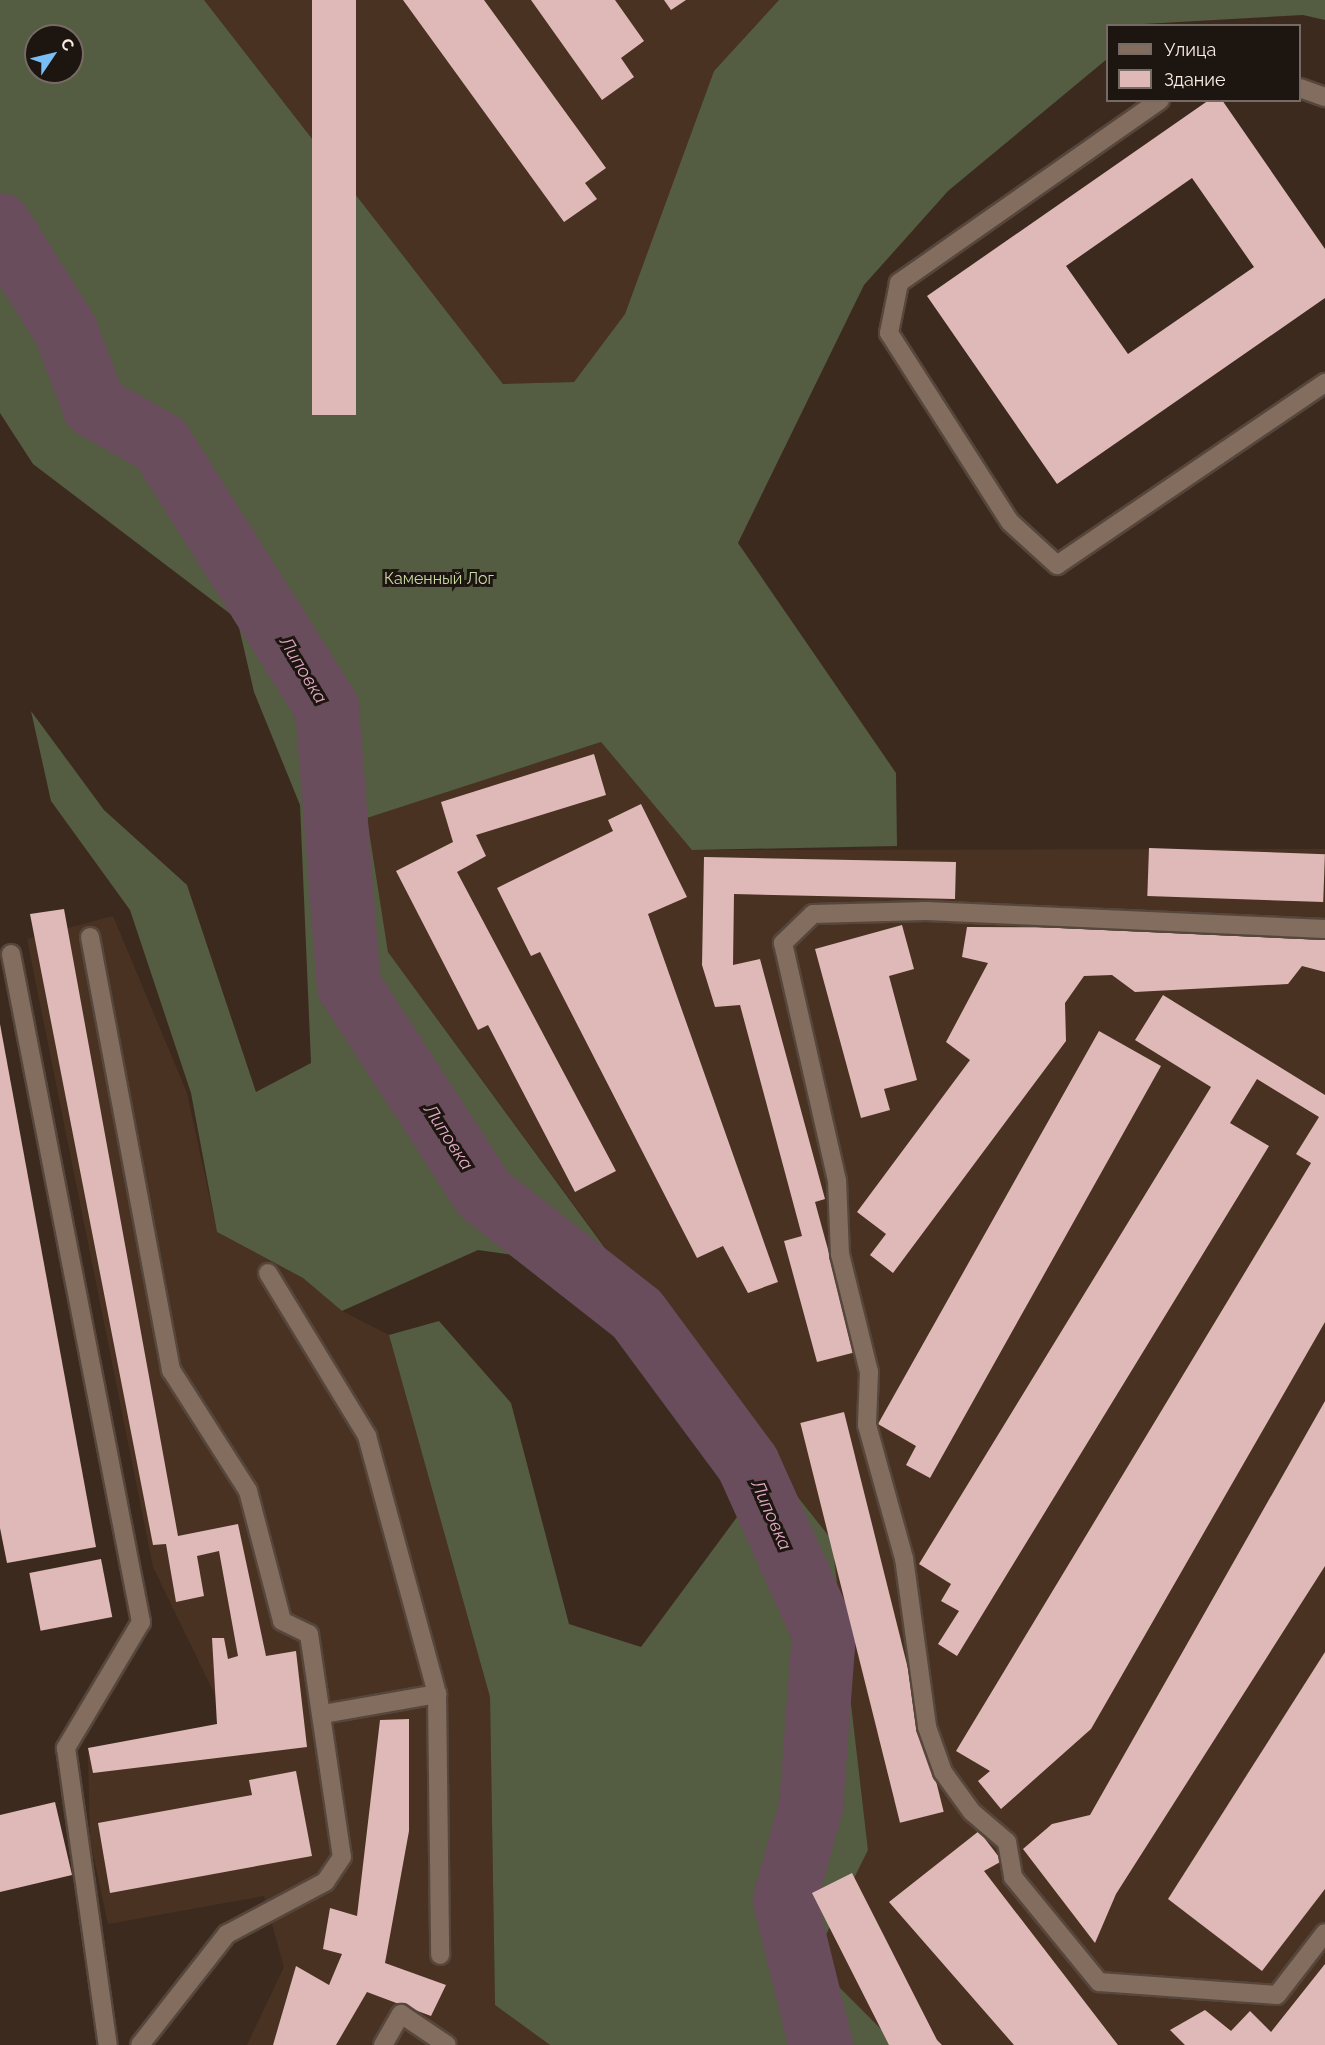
<!DOCTYPE html>
<html>
<head>
<meta charset="utf-8">
<style>
  body { margin:0 }
  #map { position:relative; width:1325px; height:2045px; overflow:hidden; background:#3c2a1e; font-family:Raleway,sans-serif }
  div>[style] { position:absolute }
  .built>* { inset:0; background:#4a3222 }
  .forest>* { inset:0; background:#545c41 }
  .river>* { height:64px; margin:-32px; padding:0 32px; transform-origin:32px; border-radius:32px; background:#694d5c }
  .building>* { inset:0; background:#dfb9b8; transform-origin:0 0 }
  .roads { filter:drop-shadow(2px 0 #56463c) drop-shadow(-2px 0 #56463c) drop-shadow(0 2px #56463c) drop-shadow(0 -2px #56463c) }
  .minor>* { height:18px; margin:-9px; padding:0 9px; transform-origin:9px; border-radius:9px; background:#836d5f }
  span { translate:-50% -50%; white-space:nowrap; text-align:center; line-height:1.15; -webkit-text-stroke:6px #1d150f; paint-order:stroke }
  .park-label { font-size:16px; color:#c8d9a3 }
  .water-label { font-size:18px; color:#e2abc8; font-style:italic }
  .legend { position:absolute; left:1106px; top:24px; width:195px; height:78px; box-sizing:border-box; background:#1d150f; border:2px solid #756b64; margin:0; padding:8px 10px; list-style:none; font-size:18px; color:#f9ece4 }
  .legend li { display:flex; align-items:center; gap:12px; height:30px }
  .legend b { width:30px; border:2px solid #756b64 }
  .north { position:absolute; left:24px; top:24px; width:60px; height:60px; box-sizing:border-box; background:#1d150f; border:2px solid #756b64; border-radius:50%; rotate:55deg; font-size:16px; font-weight:700; line-height:24px; text-align:center; color:#f9ece4 }
  .north::after { content:''; display:block; margin:auto; width:21px; height:27px; background:#78bff7; clip-path:polygon(50% 0,100% 100%,50% 72%,0 100%) }
</style>
</head>
<body>
<div id="map">
  <div class="built">
    <i style="clip-path:polygon(204px 0,779px 0,714px 71px,625px 314px,574px 382px,503px 384px)"></i>
    <i style="clip-path:polygon(601px 742px,693px 850px,1325px 849px,1325px 2045px,897px 2045px,813px 1961px,868px 1850px,832px 1540px,639px 1293px,388px 952px,367px 818px)"></i>
    <i style="clip-path:polygon(113px 916px,187px 1093px,217px 1232px,303px 1278px,342px 1311px,389px 1335px,490px 1697px,495px 2005px,550px 2045px,247px 2045px,284px 1967px,264px 1896px,108px 1924px,90px 1840px,88px 1753px,221px 1730px,216px 1697px,153px 1567px,27px 939px)"></i>
  </div>
  <div class="forest">
    <i style="clip-path:polygon(evenodd,0 0,204px 0,503px 384px,574px 382px,625px 314px,714px 71px,779px 0,1325px 0,1325px 20px,1303px 15px,1108px 26px,1107px 59px,948px 191px,864px 285px,738px 543px,896px 773px,897px 846px,692px 850px,601px 742px,367px 818px,388px 952px,621px 1270px,478px 1250px,342px 1311px,303px 1278px,217px 1232px,191px 1093px,130px 910px,51px 801px,31px 711px,104px 810px,187px 885px,256px 1092px,311px 1063px,300px 805px,254px 692px,237px 619px,33px 464px,0 413px,0 0,36px 36px,72px 36px,72px 72px,36px 72px,36px 36px)"></i>
    <i style="clip-path:polygon(439px 1321px,511px 1403px,569px 1624px,641px 1647px,774px 1467px,832px 1540px,868px 1850px,813px 1961px,897px 2045px,550px 2045px,495px 2005px,490px 1697px,389px 1335px)"></i>
  </div>
  <div class="river">
    <i style="left:0;top:225px;width:125px;rotate:58.1deg"></i>
    <i style="left:66px;top:331px;width:80px;rotate:69.5deg"></i>
    <i style="left:94px;top:406px;width:77px;rotate:29.6deg"></i>
    <i style="left:161px;top:444px;width:312px;rotate:57.8deg"></i>
    <i style="left:327px;top:708px;width:279px;rotate:85.5deg"></i>
    <i style="left:349px;top:986px;width:248px;rotate:57deg"></i>
    <i style="left:484px;top:1194px;width:194px;rotate:38.1deg"></i>
    <i style="left:637px;top:1314px;width:187px;rotate:53.5deg"></i>
    <i style="left:748px;top:1464px;width:185px;rotate:65.8deg"></i>
    <i style="left:824px;top:1633px;width:173px;rotate:94.3deg"></i>
    <i style="left:811px;top:1806px;width:98px;rotate:105.5deg"></i>
    <i style="left:785px;top:1900px;width:149px;rotate:76.1deg"></i>
  </div>
  <div class="building">
    <i style="left:312px;top:0;width:44px;height:415px"></i>
    <i style="clip-path:polygon(403px 0,484px 0,606px 168px,585px 183px,597px 199px,564px 222px)"></i>
    <i style="clip-path:polygon(531px 0,615px 0,644px 41px,621px 58px,634px 77px,602px 100px)"></i>
    <i style="clip-path:polygon(664px 0,686px 0,671px 10px)"></i>
    <i style="clip-path:polygon(evenodd,1209px 100px,1222px 100px,1325px 249px,1325px 298px,1057px 484px,927px 296px,1209px 100px,1192px 178px,1254px 267px,1128px 354px,1066px 266px,1192px 178px)"></i>
    <i style="clip-path:polygon(594px 754px,606px 795px,476px 835px,486px 856px,457px 872px,616px 1171px,575px 1192px,488px 1025px,478px 1030px,396px 871px,453px 842px,441px 802px)"></i>
    <i style="clip-path:polygon(641px 804px,687px 897px,648px 914px,778px 1282px,748px 1293px,723px 1246px,697px 1258px,540px 952px,531px 956px,497px 888px,613px 831px,608px 820px)"></i>
    <i style="left:1149px;top:848px;width:176px;height:48px;rotate:2deg"></i>
    <i style="clip-path:polygon(704px 857px,956px 862px,955px 899px,734px 894px,733px 965px,760px 959px,825px 1199px,815px 1202px,856px 1352px,817px 1362px,784px 1241px,802px 1236px,740px 1005px,715px 1007px,702px 965px)"></i>
    <i style="clip-path:polygon(64px 909px,178px 1536px,238px 1524px,266px 1656px,296px 1651px,307px 1747px,93px 1773px,88px 1748px,217px 1724px,212px 1638px,224px 1638px,228px 1659px,238px 1656px,219px 1551px,197px 1556px,204px 1596px,176px 1602px,166px 1544px,153px 1545px,30px 914px)"></i>
    <i style="clip-path:polygon(902px 925px,914px 969px,889px 976px,917px 1080px,884px 1089px,890px 1110px,861px 1118px,815px 949px)"></i>
    <i style="clip-path:polygon(967px 927px,1258px 928px,1325px 935px,1325px 972px,1302px 966px,1288px 984px,1135px 992px,1112px 975px,1084px 976px,1065px 1003px,1066px 1041px,893px 1273px,870px 1255px,886px 1234px,857px 1212px,970px 1060px,946px 1042px,988px 963px,962px 957px)"></i>
    <i style="clip-path:polygon(1163px 995px,1325px 1095px,1325px 1322px,1091px 1729px,1001px 1809px,978px 1781px,990px 1771px,956px 1751px,1311px 1163px,1296px 1154px,1319px 1117px,1257px 1079px,1230px 1123px,1269px 1146px,957px 1656px,938px 1644px,959px 1611px,941px 1601px,951px 1584px,919px 1564px,1211px 1087px,1135px 1040px)"></i>
    <i style="clip-path:polygon(0 1024px,96px 1547px,7px 1563px,0 1528px)"></i>
    <i style="clip-path:polygon(1099px 1031px,1161px 1066px,930px 1478px,906px 1465px,916px 1446px,878px 1424px)"></i>
    <i style="clip-path:polygon(1325px 1401px,1325px 1566px,1116px 1894px,1095px 1943px,1023px 1849px,1052px 1824px,1090px 1815px)"></i>
    <i style="left:844px;top:1412px;width:412px;height:45px;rotate:76deg"></i>
    <i style="left:101px;top:1559px;width:59px;height:73px;rotate:79deg"></i>
    <i style="clip-path:polygon(1325px 1652px,1325px 1889px,1262px 1971px,1168px 1899px)"></i>
    <i style="clip-path:polygon(409px 1719px,409px 1831px,385px 1963px,446px 1985px,431px 2016px,367px 1992px,336px 2045px,273px 2045px,296px 1966px,329px 1985px,342px 1954px,323px 1949px,330px 1908px,357px 1916px,380px 1720px)"></i>
    <i style="clip-path:polygon(296px 1771px,312px 1856px,110px 1893px,98px 1823px,252px 1795px,249px 1780px)"></i>
    <i style="clip-path:polygon(55px 1802px,72px 1875px,0 1892px,0 1815px)"></i>
    <i style="clip-path:polygon(979px 1831px,1002px 1861px,984px 1871px,1118px 2045px,1014px 2045px,889px 1902px)"></i>
    <i style="clip-path:polygon(852px 1873px,937px 2040px,942px 2045px,889px 2045px,812px 1893px)"></i>
    <i style="clip-path:polygon(1325px 1964px,1325px 2045px,1185px 2045px,1170px 2030px,1205px 2010px,1231px 2031px,1250px 2011px,1271px 2032px)"></i>
  </div>
  <div class="roads">
    <div class="minor">
      <i style="left:1300px;top:88px;width:27px;rotate:20deg"></i>
      <i style="left:1160px;top:100px;width:319px;rotate:145deg"></i>
      <i style="left:899px;top:283px;width:51px;rotate:101.3deg"></i>
      <i style="left:889px;top:333px;width:224px;rotate:57.4deg"></i>
      <i style="left:1010px;top:522px;width:64px;rotate:42.5deg"></i>
      <i style="left:1057px;top:565px;width:324px;rotate:-34.2deg"></i>
      <i style="left:1325px;top:929px;width:399px;rotate:-177.4deg"></i>
      <i style="left:926px;top:911px;width:113px;rotate:178.5deg"></i>
      <i style="left:813px;top:914px;width:42px;rotate:136deg"></i>
      <i style="left:783px;top:943px;width:243px;rotate:77.2deg"></i>
      <i style="left:837px;top:1180px;width:74px;rotate:87.7deg"></i>
      <i style="left:840px;top:1254px;width:122px;rotate:76.2deg"></i>
      <i style="left:869px;top:1372px;width:53px;rotate:92.2deg"></i>
      <i style="left:867px;top:1425px;width:138px;rotate:74.5deg"></i>
      <i style="left:904px;top:1558px;width:171px;rotate:82.2deg"></i>
      <i style="left:927px;top:1727px;width:48px;rotate:70.4deg"></i>
      <i style="left:943px;top:1772px;width:49px;rotate:54.1deg"></i>
      <i style="left:972px;top:1812px;width:46px;rotate:40.6deg"></i>
      <i style="left:1007px;top:1842px;width:36px;rotate:80deg"></i>
      <i style="left:1013px;top:1877px;width:136px;rotate:50.7deg"></i>
      <i style="left:1099px;top:1982px;width:178px;rotate:4.2deg"></i>
      <i style="left:1277px;top:1995px;width:78px;rotate:-52.3deg"></i>
      <i style="left:90px;top:937px;width:441px;rotate:79.4deg"></i>
      <i style="left:171px;top:1370px;width:143px;rotate:57.5deg"></i>
      <i style="left:248px;top:1491px;width:134px;rotate:75.3deg"></i>
      <i style="left:282px;top:1621px;width:30px;rotate:26deg"></i>
      <i style="left:309px;top:1634px;width:225px;rotate:81.6deg"></i>
      <i style="left:342px;top:1857px;width:30px;rotate:124deg"></i>
      <i style="left:325px;top:1882px;width:111px;rotate:152deg"></i>
      <i style="left:227px;top:1934px;width:141px;rotate:128.1deg"></i>
      <i style="left:11px;top:954px;width:681px;rotate:78.99deg"></i>
      <i style="left:141px;top:1622px;width:147px;rotate:120.8deg"></i>
      <i style="left:66px;top:1748px;width:300px;rotate:82deg"></i>
      <i style="left:268px;top:1273px;width:191px;rotate:58.7deg"></i>
      <i style="left:367px;top:1436px;width:267px;rotate:74.8deg"></i>
      <i style="left:437px;top:1694px;width:261px;rotate:89.3deg"></i>
      <i style="left:323px;top:1714px;width:116px;rotate:-10deg"></i>
      <i style="left:383px;top:2045px;width:36px;rotate:-60deg"></i>
      <i style="left:401px;top:2014px;width:55px;rotate:34deg"></i>
    </div>
  </div>
  <div class="park-label">
    <span style="left:439px;top:579px">Каменный Лог</span>
  </div>
  <div class="water-label">
    <span style="left:303px;top:670px;rotate:59deg">Липовка</span>
    <span style="left:448px;top:1137px;rotate:57deg">Липовка</span>
    <span style="left:771px;top:1515px;rotate:66deg">Липовка</span>
  </div>
  <ul class="legend">
  <li><b style="height:8px;background:#836d5f"></b>Улица</li>
  <li><b style="height:16px;background:#dfb9b8"></b>Здание</li>
  </ul>
  <div class="north">С</div>
</div>
</body>
</html>
